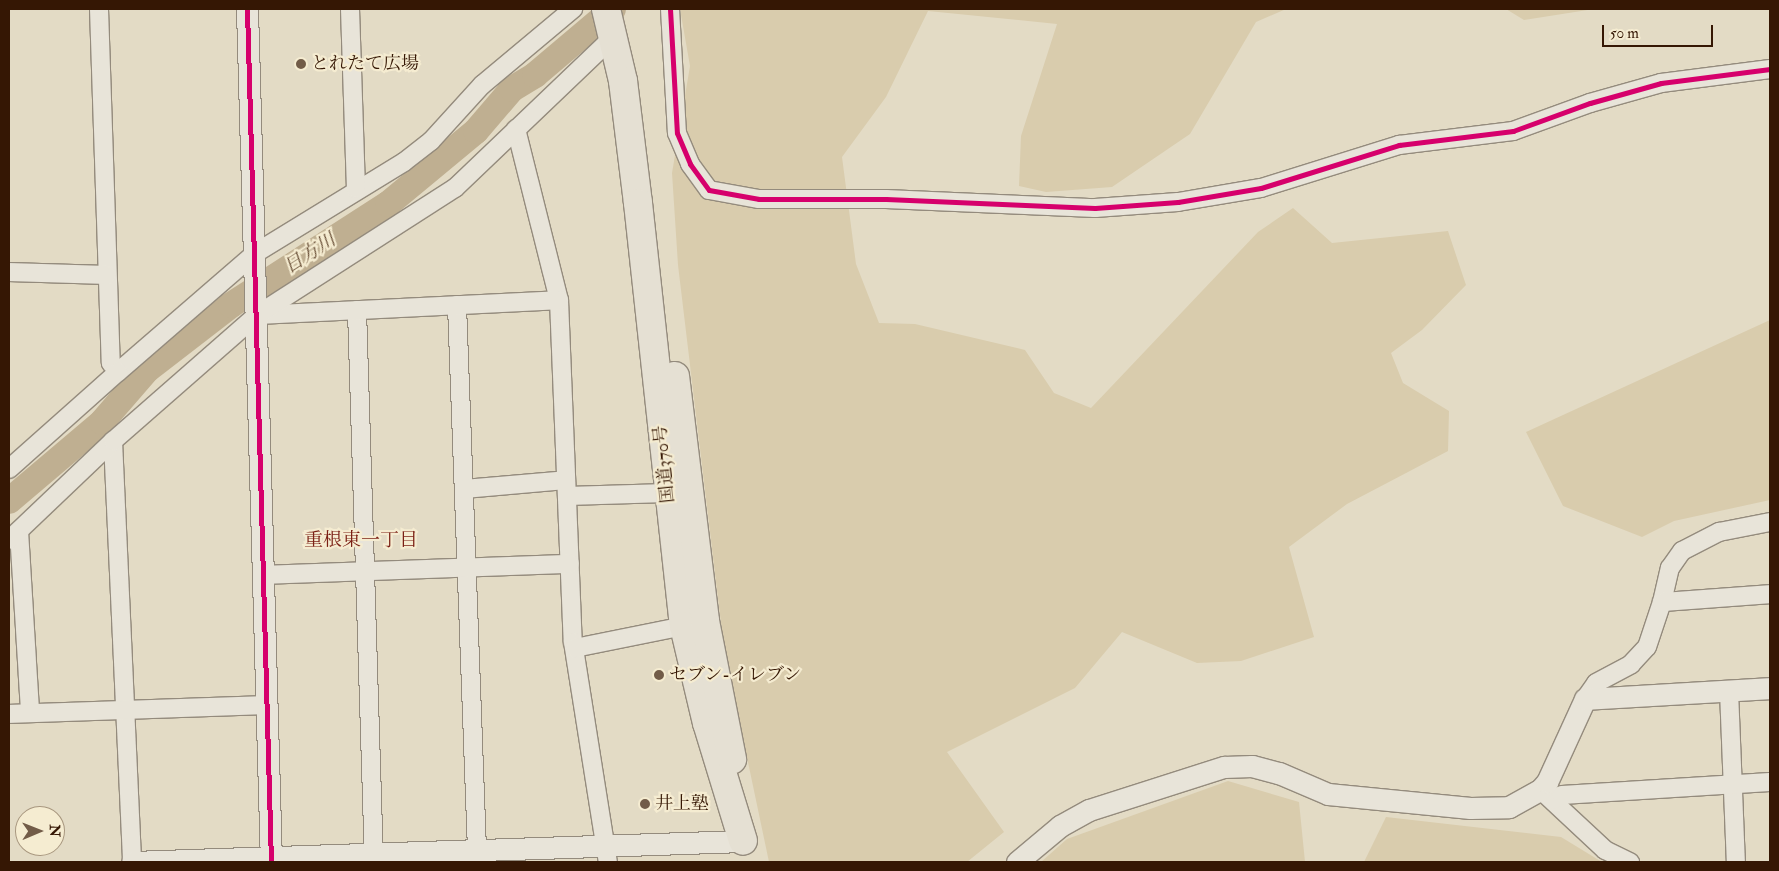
<!DOCTYPE html>
<html>
<head>
<meta charset="utf-8">
<style>
  body { margin:0 }
  #map { position:relative; width:1779px; height:871px; overflow:hidden; background:#e3dbc5; font-family:"IM FELL Double Pica","Noto Serif JP",serif }
  div>[style] { position:absolute }
  .green>* { inset:0; background:#d9ccad }
  .river>* { height:26px; margin:-13px; padding:0 13px; transform-origin:13px; border-radius:13px; background:#bfaf91 }
  .roads { filter:drop-shadow(1px 0 #948b7d) drop-shadow(-1px 0 #948b7d) drop-shadow(0 1px #948b7d) drop-shadow(0 -1px #948b7d) }
  .minor>* { height:18px; margin:-9px; padding:0 9px; transform-origin:9px; border-radius:9px; background:#e8e4d9 }
  .tertiary>* { height:21px; margin:-10.5px; padding:0 10.5px; transform-origin:10.5px; border-radius:10.5px; background:#e8e4d9 }
  .trunk>* { height:28px; margin:-14px; padding:0 14px; transform-origin:14px; border-radius:14px; background:#e5e0d3 }
  .cycleway>* { height:5px; margin:-2.5px; padding:0 2.5px; transform-origin:2.5px; border-radius:2.5px; background:#d6006c }
  .dots>* { width:14px; height:14px; translate:-50% -50%; box-sizing:border-box; border:2px solid #f5ecd1; border-radius:50% }
  span { translate:-50% -50%; white-space:nowrap; text-align:center; line-height:1.15; -webkit-text-stroke:4.5px #f5ecd1; paint-order:stroke }
  .poi-label { font-size:18px; color:#351704 }
  .left { translate:0 -50%; text-align:left }
  .street-label { font-size:18px; color:#351704 }
  .water-label { font-size:19px; color:#664c34; font-style:italic }
  .neighbourhood-label { font-size:19px; color:#7a1f14 }
  .frame { position:absolute; inset:0; border:10px solid #351704; pointer-events:none }
  .north { position:absolute; left:15px; top:806px; width:50px; height:50px; box-sizing:border-box; background:#f5ecd1; border:1px solid #a8977f; border-radius:50%; rotate:89deg; font-size:14px; font-weight:700; line-height:20px; text-align:center; color:#351704 }
  .north::after { content:''; display:block; margin:auto; width:18px; height:22px; background:#725c48; clip-path:polygon(50% 0,100% 100%,50% 72%,0 100%) }
  .scale { position:absolute; left:1602px; top:25px; width:111px; height:22px; box-sizing:border-box; border:2px solid #351704; border-top:0; padding-left:6px; font-size:15px; line-height:18px; white-space:nowrap; color:#351704; -webkit-text-stroke:4px #f5ecd1; paint-order:stroke }
</style>
</head>
<body>
<div id="map">
  <div class="green">
    <i style="clip-path:polygon(680px 9px,1286px 9px,1256px 22px,1190px 134px,1112px 187px,1046px 192px,1019px 186px,1021px 136px,1057px 24px,928px 11px,886px 97px,842px 157px,856px 264px,879px 323px,915px 324px,1025px 350px,1054px 393px,1091px 408px,1258px 232px,1293px 208px,1332px 243px,1448px 231px,1466px 285px,1422px 330px,1391px 353px,1403px 383px,1449px 411px,1448px 451px,1347px 504px,1289px 547px,1314px 637px,1241px 661px,1197px 663px,1122px 632px,1075px 688px,947px 752px,1004px 832px,967px 862px,769px 862px,724px 648px,678px 265px,672px 173px,690px 66px)"></i>
    <i style="clip-path:polygon(1506px 9px,1594px 9px,1524px 20px)"></i>
    <i style="clip-path:polygon(1770px 320px,1770px 500px,1674px 521px,1642px 537px,1563px 506px,1526px 432px)"></i>
    <i style="clip-path:polygon(1228px 781px,1299px 802px,1305px 862px,1041px 862px,1067px 839px)"></i>
    <i style="clip-path:polygon(1386px 817px,1561px 837px,1602px 862px,1364px 862px)"></i>
  </div>
  <div class="river">
    <i style="left:9px;top:501px;width:122px;rotate:-40.3deg"></i>
    <i style="left:102px;top:422px;width:69px;rotate:-49.1deg"></i>
    <i style="left:147px;top:370px;width:106px;rotate:-37.7deg"></i>
    <i style="left:231px;top:305px;width:187px;rotate:-32.8deg"></i>
    <i style="left:388px;top:204px;width:114px;rotate:-39.7deg"></i>
    <i style="left:476px;top:131px;width:55px;rotate:-49.4deg"></i>
    <i style="left:512px;top:89px;width:27px;rotate:-31deg"></i>
    <i style="left:535px;top:75px;width:102px;rotate:-40.2deg"></i>
  </div>
  <div class="roads">
    <div class="minor">
      <i style="left:99px;top:9px;width:354px;rotate:88.1deg"></i>
      <i style="left:111px;top:363px;width:11px;rotate:52deg"></i>
      <i style="left:118px;top:372px;width:180px;rotate:-40.9deg"></i>
      <i style="left:254px;top:254px;width:176px;rotate:-31.5deg"></i>
      <i style="left:404px;top:162px;width:34px;rotate:-38deg"></i>
      <i style="left:431px;top:141px;width:76px;rotate:-47.7deg"></i>
      <i style="left:482px;top:85px;width:119px;rotate:-39.9deg"></i>
      <i style="left:350px;top:9px;width:180px;rotate:88.1deg"></i>
      <i style="left:670px;top:9px;width:124px;rotate:86.8deg"></i>
      <i style="left:677px;top:133px;width:34px;rotate:67deg"></i>
      <i style="left:690px;top:164px;width:32px;rotate:54deg"></i>
      <i style="left:709px;top:190px;width:51px;rotate:10.2deg"></i>
      <i style="left:759px;top:199px;width:127px"></i>
      <i style="left:886px;top:199px;width:209px;rotate:2.5deg"></i>
      <i style="left:1095px;top:208px;width:83px;rotate:-4.1deg"></i>
      <i style="left:1178px;top:202px;width:84px;rotate:-9.6deg"></i>
      <i style="left:1261px;top:188px;width:145px;rotate:-17.3deg"></i>
      <i style="left:1399px;top:145px;width:115px;rotate:-7deg"></i>
      <i style="left:1513px;top:131px;width:82px;rotate:-20deg"></i>
      <i style="left:1590px;top:103px;width:74px;rotate:-15.7deg"></i>
      <i style="left:1661px;top:83px;width:110px;rotate:-7.3deg"></i>
      <i style="left:516px;top:129px;width:176px;rotate:75.9deg"></i>
      <i style="left:559px;top:300px;width:342px;rotate:87.7deg"></i>
      <i style="left:573px;top:642px;width:223px;rotate:81deg"></i>
      <i style="left:9px;top:272px;width:98px;rotate:1.8deg"></i>
      <i style="left:457px;top:305px;width:545px;rotate:87.9deg"></i>
      <i style="left:357px;top:310px;width:552px;rotate:88.24deg"></i>
      <i style="left:257px;top:315px;width:302px;rotate:-2.8deg"></i>
      <i style="left:113px;top:441px;width:421px;rotate:87.4deg"></i>
      <i style="left:9px;top:469px;width:146px;rotate:-41.7deg"></i>
      <i style="left:464px;top:489px;width:102px;rotate:-5deg"></i>
      <i style="left:567px;top:496px;width:100px;rotate:-1.7deg"></i>
      <i style="left:19px;top:531px;width:182px;rotate:86.5deg"></i>
      <i style="left:9px;top:540px;width:144px;rotate:-43.6deg"></i>
      <i style="left:113px;top:441px;width:191px;rotate:-41.2deg"></i>
      <i style="left:257px;top:315px;width:235px;rotate:-32.7deg"></i>
      <i style="left:455px;top:188px;width:219px;rotate:-43.7deg"></i>
      <i style="left:263px;top:575px;width:307px;rotate:-2.1deg"></i>
      <i style="left:1662px;top:602px;width:35px;rotate:-77deg"></i>
      <i style="left:1670px;top:568px;width:21px;rotate:-55deg"></i>
      <i style="left:1682px;top:551px;width:42px;rotate:-27.2deg"></i>
      <i style="left:1719px;top:532px;width:52px;rotate:-11.1deg"></i>
      <i style="left:575px;top:648px;width:111px;rotate:-11.4deg"></i>
      <i style="left:1729px;top:691px;width:171px;rotate:87.7deg"></i>
      <i style="left:1585px;top:699px;width:19px;rotate:-55deg"></i>
      <i style="left:1596px;top:683px;width:40px;rotate:-28deg"></i>
      <i style="left:1631px;top:664px;width:23px;rotate:-47deg"></i>
      <i style="left:1647px;top:647px;width:47px;rotate:-71.6deg"></i>
      <i style="left:1662px;top:602px;width:108px;rotate:-4.2deg"></i>
      <i style="left:9px;top:714px;width:257px;rotate:-2deg"></i>
      <i style="left:1545px;top:794px;width:82px;rotate:43deg"></i>
      <i style="left:1605px;top:850px;width:28px;rotate:26deg"></i>
      <i style="left:1553px;top:800px;width:10px;rotate:-29deg"></i>
      <i style="left:1562px;top:795px;width:208px;rotate:-3.6deg"></i>
    </div>
    <div class="tertiary">
      <i style="left:247px;top:9px;width:853px;rotate:88.39deg"></i>
      <i style="left:132px;top:862px;width:611px;rotate:-1.97deg"></i>
      <i style="left:1017px;top:862px;width:56px;rotate:-39.9deg"></i>
      <i style="left:1060px;top:826px;width:33px;rotate:-29deg"></i>
      <i style="left:1089px;top:810px;width:142px;rotate:-17.7deg"></i>
      <i style="left:1224px;top:767px;width:28px;rotate:-2deg"></i>
      <i style="left:1252px;top:766px;width:28px;rotate:15deg"></i>
      <i style="left:1279px;top:773px;width:53px;rotate:23.2deg"></i>
      <i style="left:1328px;top:794px;width:143px;rotate:5.6deg"></i>
      <i style="left:1470px;top:808px;width:39px;rotate:-1deg"></i>
      <i style="left:1509px;top:807px;width:35px;rotate:-29deg"></i>
      <i style="left:1540px;top:790px;width:11px;rotate:-49deg"></i>
      <i style="left:1547px;top:782px;width:91px;rotate:-65.4deg"></i>
      <i style="left:1585px;top:699px;width:185px;rotate:-3.4deg"></i>
    </div>
    <div class="trunk">
      <i style="left:606px;top:9px;width:74px;rotate:76.7deg"></i>
      <i style="left:623px;top:81px;width:123px;rotate:83deg"></i>
      <i style="left:638px;top:203px;width:425px;rotate:83.8deg"></i>
      <i style="left:684px;top:626px;width:100px;rotate:76.7deg"></i>
      <i style="left:707px;top:723px;width:123px;rotate:73deg"></i>
      <i style="left:675px;top:376px;width:247px;rotate:83deg"></i>
      <i style="left:705px;top:621px;width:141px;rotate:78.9deg"></i>
    </div>
  </div>
  <div class="cycleway">
    <i style="left:247px;top:9px;width:853px;rotate:88.39deg"></i>
    <i style="left:670px;top:9px;width:124px;rotate:86.8deg"></i>
    <i style="left:677px;top:133px;width:34px;rotate:67deg"></i>
    <i style="left:690px;top:164px;width:32px;rotate:54deg"></i>
    <i style="left:709px;top:190px;width:51px;rotate:10.2deg"></i>
    <i style="left:759px;top:199px;width:127px"></i>
    <i style="left:886px;top:199px;width:209px;rotate:2.5deg"></i>
    <i style="left:1095px;top:208px;width:83px;rotate:-4.1deg"></i>
    <i style="left:1178px;top:202px;width:84px;rotate:-9.6deg"></i>
    <i style="left:1261px;top:188px;width:145px;rotate:-17.3deg"></i>
    <i style="left:1399px;top:145px;width:115px;rotate:-7deg"></i>
    <i style="left:1513px;top:131px;width:82px;rotate:-20deg"></i>
    <i style="left:1590px;top:103px;width:74px;rotate:-15.7deg"></i>
    <i style="left:1661px;top:83px;width:110px;rotate:-7.3deg"></i>
  </div>
  <div class="dots">
    <i style="left:301px;top:64px;background:#725c48"></i>
    <i style="left:659px;top:675px;background:#725c48"></i>
    <i style="left:645px;top:804px;background:#725c48"></i>
  </div>
  <div class="poi-label">
    <span class="left" style="left:311px;top:64px">とれたて広場</span>
    <span class="left" style="left:669px;top:675px">セブン-イレブン</span>
    <span class="left" style="left:655px;top:804px">井上塾</span>
  </div>
  <div class="street-label">
    <span style="left:665px;top:464px;rotate:-96deg">国道370号</span>
  </div>
  <div class="water-label">
    <span style="left:310px;top:254px;rotate:-33deg">日方川</span>
  </div>
  <div class="neighbourhood-label">
    <span style="left:361px;top:541px">重根東一丁目</span>
  </div>
  <div class="frame"></div>
  <div class="north">N</div>
  <div class="scale">50 m</div>
</div>
</body>
</html>
